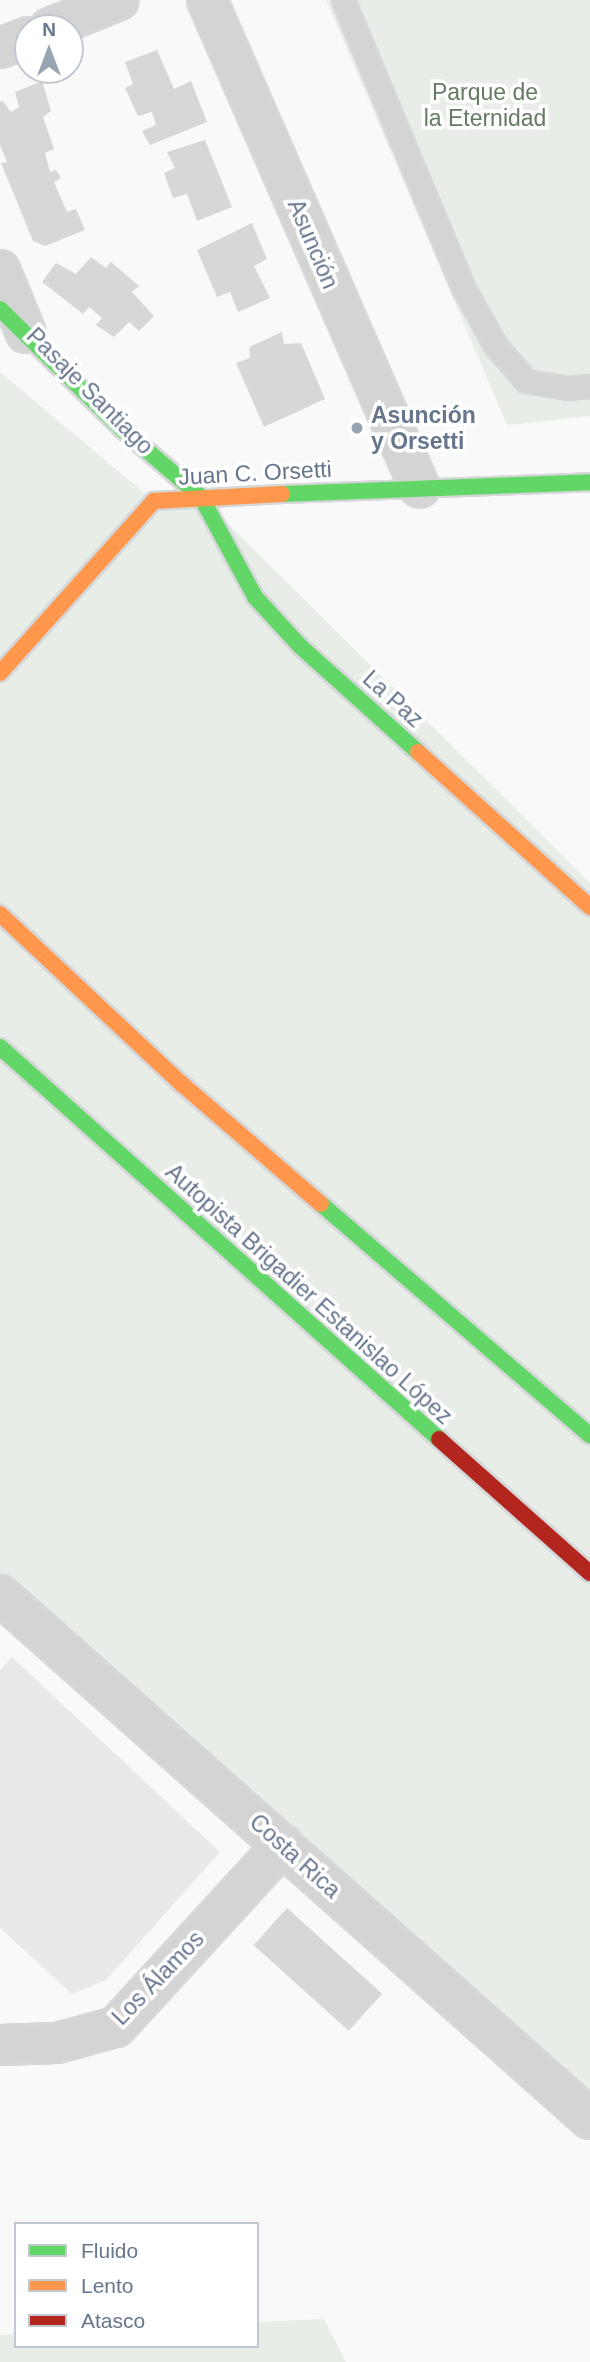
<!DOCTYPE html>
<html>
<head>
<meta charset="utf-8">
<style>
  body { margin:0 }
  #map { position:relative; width:590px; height:2362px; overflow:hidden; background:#f9f9f9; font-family:Helvetica,sans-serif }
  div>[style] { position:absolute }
  .built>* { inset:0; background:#e8e9ea }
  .green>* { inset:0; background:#e8ede7 }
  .building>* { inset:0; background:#d6d7d9; transform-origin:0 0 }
  .roads { filter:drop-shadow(2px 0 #d5d7d9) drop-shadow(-2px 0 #d5d7d9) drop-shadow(0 2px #d5d7d9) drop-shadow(0 -2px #d5d7d9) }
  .lane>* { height:21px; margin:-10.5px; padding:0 10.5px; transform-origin:10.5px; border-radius:10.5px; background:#d4d4d5 }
  .street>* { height:38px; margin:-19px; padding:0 19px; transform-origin:19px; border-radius:19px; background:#d4d4d5 }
  .fast>* { height:16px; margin:-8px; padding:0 8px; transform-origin:8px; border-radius:8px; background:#63d668 }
  .slow>* { height:16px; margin:-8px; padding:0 8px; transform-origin:8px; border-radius:8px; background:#ff974d }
  .jam>* { height:16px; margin:-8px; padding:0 8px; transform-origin:8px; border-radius:8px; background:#b3261e }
  .dots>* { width:19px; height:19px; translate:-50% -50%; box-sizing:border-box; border:4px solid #fff; border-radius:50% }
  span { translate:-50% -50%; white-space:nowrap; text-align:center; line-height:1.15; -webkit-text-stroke:7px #fff; paint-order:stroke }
  .park-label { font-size:23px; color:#647c61 }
  .street-label { font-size:23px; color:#66768c }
  .poi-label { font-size:23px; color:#66768c; font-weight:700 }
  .left { translate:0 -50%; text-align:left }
  .legend { position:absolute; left:14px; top:2222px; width:245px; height:126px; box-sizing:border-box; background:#fff; border:2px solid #c2c8d1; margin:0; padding:9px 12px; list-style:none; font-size:21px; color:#66768c }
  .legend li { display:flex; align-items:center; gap:14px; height:35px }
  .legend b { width:35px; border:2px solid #c2c8d1 }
  .north { position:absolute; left:14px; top:14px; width:70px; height:70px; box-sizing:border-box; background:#fff; border:2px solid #c2c8d1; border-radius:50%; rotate:0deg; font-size:19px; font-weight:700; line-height:28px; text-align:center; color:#66768c }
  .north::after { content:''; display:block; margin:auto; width:24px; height:32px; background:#99a4b2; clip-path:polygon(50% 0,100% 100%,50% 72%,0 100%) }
</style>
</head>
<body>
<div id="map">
  <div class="built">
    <i style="clip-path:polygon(12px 1657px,220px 1852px,106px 1980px,72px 1994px,0 1928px,0 1670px)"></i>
  </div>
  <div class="green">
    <i style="clip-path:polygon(326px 0,590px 0,590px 416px,507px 425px)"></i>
    <i style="clip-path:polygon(0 372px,154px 501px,201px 497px,590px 883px,590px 2119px,0 1595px)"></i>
    <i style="clip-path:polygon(324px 2319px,346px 2362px,0 2362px,0 2335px,16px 2334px,16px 2346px,257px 2346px,257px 2322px)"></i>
  </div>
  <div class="building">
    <i style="clip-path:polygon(157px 50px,174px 89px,191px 81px,207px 122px,150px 145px,142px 131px,156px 125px,152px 112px,138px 116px,125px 88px,133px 84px,125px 62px)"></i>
    <i style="clip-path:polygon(42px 81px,51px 111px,43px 117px,54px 149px,45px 153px,50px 172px,56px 170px,61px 178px,54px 182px,67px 212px,76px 209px,85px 230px,45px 246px,33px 241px,1px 163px,7px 162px,0 145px,0 102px,3px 101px,11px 112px,19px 107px,15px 92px)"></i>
    <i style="clip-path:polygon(205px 140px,232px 207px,197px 221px,187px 194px,173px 198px,164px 173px,175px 168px,167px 152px)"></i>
    <i style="clip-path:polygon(252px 223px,267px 259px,254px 266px,270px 298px,238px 312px,230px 292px,217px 297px,197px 250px)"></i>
    <i style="clip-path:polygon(91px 257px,106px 268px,111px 262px,139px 286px,132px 292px,154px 316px,139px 331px,129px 322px,114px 337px,96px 325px,102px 318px,89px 307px,83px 314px,42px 282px,56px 263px,76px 274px)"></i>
    <i style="clip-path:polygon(282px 332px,284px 344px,301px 343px,325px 399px,264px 427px,236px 363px,250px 358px,249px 347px)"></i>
    <i style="left:287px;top:1908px;width:128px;height:50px;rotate:42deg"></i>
  </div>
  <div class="roads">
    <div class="lane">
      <i style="left:343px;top:0;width:313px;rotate:67.3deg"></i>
      <i style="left:464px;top:289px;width:64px;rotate:61deg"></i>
      <i style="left:495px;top:345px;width:48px;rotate:49.3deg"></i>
      <i style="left:526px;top:381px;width:43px;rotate:9.5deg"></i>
      <i style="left:568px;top:388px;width:22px;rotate:-5deg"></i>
    </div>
    <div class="street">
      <i style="left:207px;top:0;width:532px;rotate:66.42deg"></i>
      <i style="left:50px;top:28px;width:74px;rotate:-22.1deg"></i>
      <i style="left:0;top:48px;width:30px;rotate:-21deg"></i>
      <i style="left:0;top:270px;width:68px;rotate:67.6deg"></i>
      <i style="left:0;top:1595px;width:789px;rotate:41.61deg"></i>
      <i style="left:0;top:2045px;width:57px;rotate:-2deg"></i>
      <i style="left:57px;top:2043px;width:61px;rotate:-15.2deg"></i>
      <i style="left:116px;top:2027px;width:247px;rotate:-47.5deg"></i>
    </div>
    <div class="fast">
      <i style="left:0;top:309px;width:171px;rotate:44.5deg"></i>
      <i style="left:122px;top:429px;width:104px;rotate:40.7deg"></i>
      <i style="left:201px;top:497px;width:114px;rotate:61.6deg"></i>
      <i style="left:255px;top:597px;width:68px;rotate:47.4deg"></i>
      <i style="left:301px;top:647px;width:157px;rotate:41.9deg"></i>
      <i style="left:282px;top:494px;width:308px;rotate:-2.2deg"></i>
      <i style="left:0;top:1047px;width:589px;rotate:41.76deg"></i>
      <i style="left:321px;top:1204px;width:355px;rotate:40.7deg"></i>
    </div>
    <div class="slow">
      <i style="left:0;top:673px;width:231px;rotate:-48.2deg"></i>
      <i style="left:154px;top:501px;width:128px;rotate:-3.1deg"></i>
      <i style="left:418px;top:752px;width:232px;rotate:42deg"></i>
      <i style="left:0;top:914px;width:250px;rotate:43.1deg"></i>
      <i style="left:183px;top:1085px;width:182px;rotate:40.8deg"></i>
    </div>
    <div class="jam">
      <i style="left:439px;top:1439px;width:202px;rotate:41.6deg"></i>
    </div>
  </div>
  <div class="dots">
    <i style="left:357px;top:428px;background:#99a4b2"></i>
  </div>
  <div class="park-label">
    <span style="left:485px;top:105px">Parque de<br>la Eternidad</span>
  </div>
  <div class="street-label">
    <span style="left:313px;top:244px;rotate:67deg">Asunción</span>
    <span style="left:90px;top:391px;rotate:45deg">Pasaje Santiago</span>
    <span style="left:255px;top:473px;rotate:-3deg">Juan C. Orsetti</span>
    <span style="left:393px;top:699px;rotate:42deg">La Paz</span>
    <span style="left:309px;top:1294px;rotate:42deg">Autopista Brigadier Estanislao López</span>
    <span style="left:295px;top:1856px;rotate:42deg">Costa Rica</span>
    <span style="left:158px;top:1978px;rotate:-46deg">Los Álamos</span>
  </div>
  <div class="poi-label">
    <span class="left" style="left:371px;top:428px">Asunción<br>y Orsetti</span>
  </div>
  <ul class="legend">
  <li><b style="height:9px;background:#63d668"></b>Fluido</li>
  <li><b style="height:9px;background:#ff974d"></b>Lento</li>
  <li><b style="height:9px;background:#b3261e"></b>Atasco</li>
  </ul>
  <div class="north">N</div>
</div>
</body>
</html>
